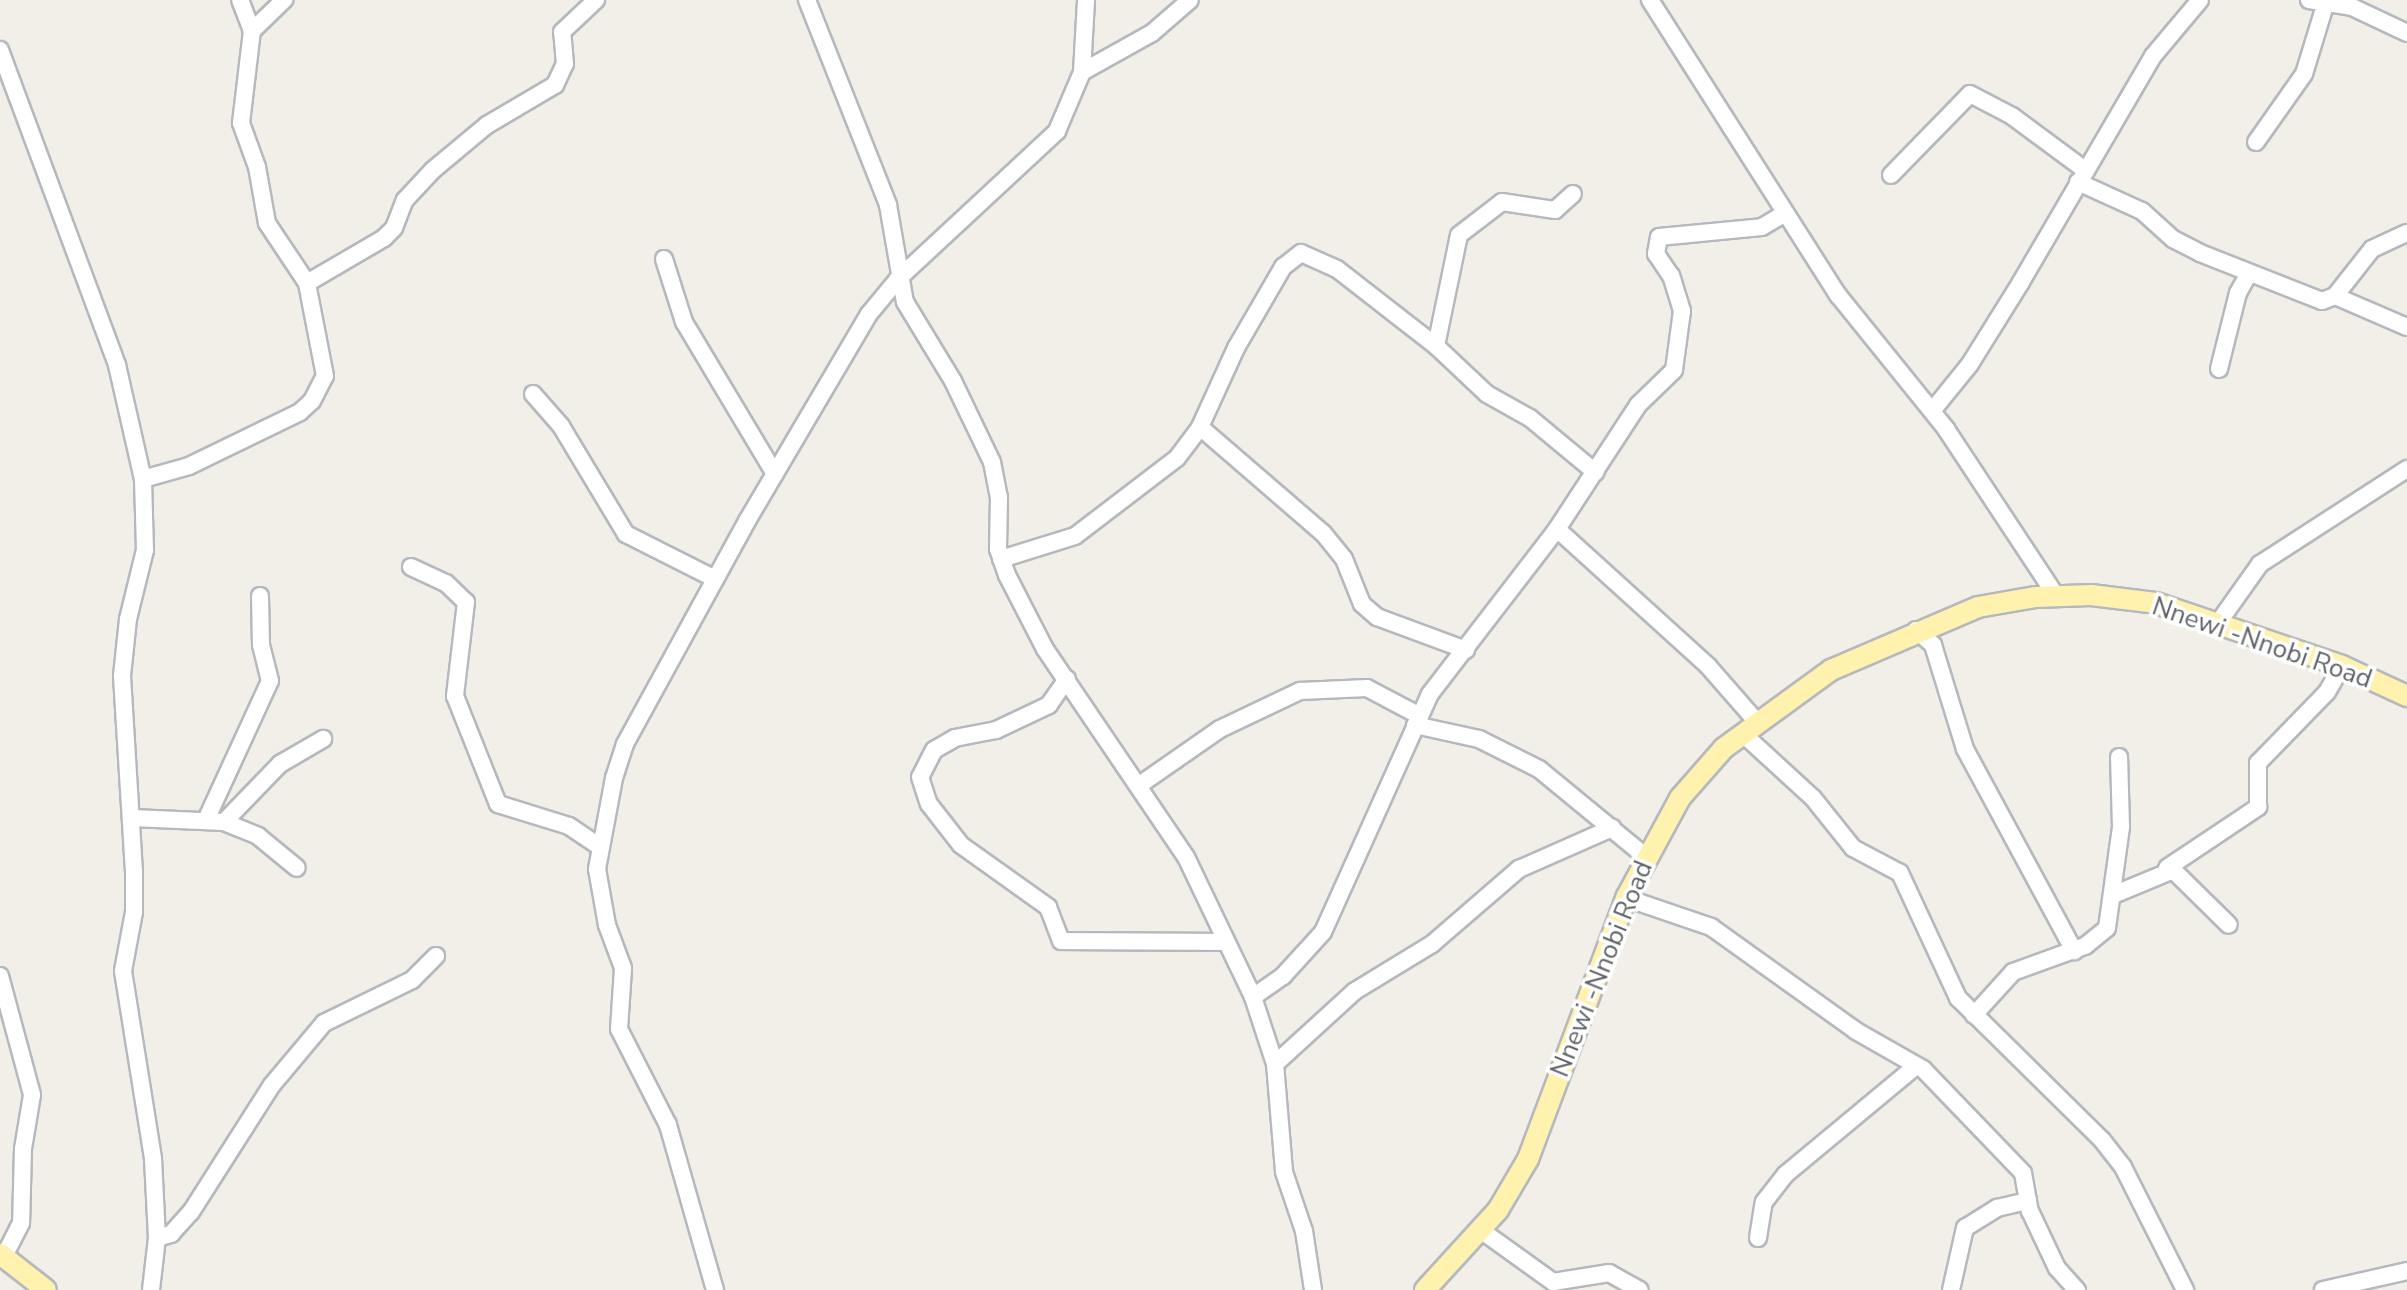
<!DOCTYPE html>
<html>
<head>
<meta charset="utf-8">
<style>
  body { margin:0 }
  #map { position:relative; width:2407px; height:1290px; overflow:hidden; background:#f1efe8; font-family:"Nunito Sans",sans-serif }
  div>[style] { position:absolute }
  .roads { filter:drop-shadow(2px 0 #b5b8bc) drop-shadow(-2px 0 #b5b8bc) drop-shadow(0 2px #b5b8bc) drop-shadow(0 -2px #b5b8bc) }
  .minor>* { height:16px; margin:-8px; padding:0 8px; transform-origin:8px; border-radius:8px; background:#fff }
  .major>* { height:20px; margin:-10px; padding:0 10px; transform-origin:10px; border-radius:10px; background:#fff2af }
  span { translate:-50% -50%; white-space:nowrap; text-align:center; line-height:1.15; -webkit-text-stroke:7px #fff; paint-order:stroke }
  .street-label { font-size:26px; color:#5f6368 }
</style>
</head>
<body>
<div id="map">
  <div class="roads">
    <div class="minor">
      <i style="left:807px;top:0;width:220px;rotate:68.4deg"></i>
      <i style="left:888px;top:205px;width:98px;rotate:80.1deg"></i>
      <i style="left:905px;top:302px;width:92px;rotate:58.7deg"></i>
      <i style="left:953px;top:381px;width:90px;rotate:64.3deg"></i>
      <i style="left:992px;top:462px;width:36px;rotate:79deg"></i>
      <i style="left:999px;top:497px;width:52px;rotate:91.1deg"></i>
      <i style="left:998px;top:549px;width:28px;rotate:71deg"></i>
      <i style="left:1007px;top:575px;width:83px;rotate:62.8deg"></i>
      <i style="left:1045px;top:649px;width:251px;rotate:55.9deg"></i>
      <i style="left:1186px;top:857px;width:155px;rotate:64.4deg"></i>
      <i style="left:1253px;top:997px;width:71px;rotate:71.8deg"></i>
      <i style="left:1275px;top:1064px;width:108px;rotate:85.2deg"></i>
      <i style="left:1284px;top:1172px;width:62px;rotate:71.3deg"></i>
      <i style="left:1304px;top:1231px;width:60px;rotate:81.3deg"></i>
      <i style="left:1650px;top:0;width:350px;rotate:57.5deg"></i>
      <i style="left:1838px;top:295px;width:172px;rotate:51.1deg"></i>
      <i style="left:1946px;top:429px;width:200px;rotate:56.6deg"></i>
      <i style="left:2309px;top:0;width:44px;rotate:9.2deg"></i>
      <i style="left:2352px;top:7px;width:61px;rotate:25.3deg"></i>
      <i style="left:252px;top:31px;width:45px;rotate:-44.1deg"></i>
      <i style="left:0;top:50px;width:336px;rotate:69.6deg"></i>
      <i style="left:117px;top:365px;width:117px;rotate:77.2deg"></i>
      <i style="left:143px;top:479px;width:71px;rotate:88.4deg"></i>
      <i style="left:145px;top:550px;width:71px;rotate:103.8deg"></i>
      <i style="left:128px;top:619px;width:57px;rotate:96deg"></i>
      <i style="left:122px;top:676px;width:197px;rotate:86.5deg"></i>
      <i style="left:134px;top:873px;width:39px;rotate:90deg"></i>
      <i style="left:134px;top:912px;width:60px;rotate:100.6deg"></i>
      <i style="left:123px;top:971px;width:190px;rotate:80.9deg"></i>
      <i style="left:153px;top:1159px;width:79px;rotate:87.1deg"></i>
      <i style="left:157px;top:1238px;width:52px;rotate:96.6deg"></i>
      <i style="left:1082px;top:72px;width:80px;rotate:-29.1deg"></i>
      <i style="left:1152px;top:33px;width:50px;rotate:-41deg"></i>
      <i style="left:2256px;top:142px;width:83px;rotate:-54.8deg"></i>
      <i style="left:2304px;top:74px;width:75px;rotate:-73deg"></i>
      <i style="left:1891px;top:175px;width:113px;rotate:-45.7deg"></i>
      <i style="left:1970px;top:94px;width:47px;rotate:27.6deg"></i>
      <i style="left:2012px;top:116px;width:91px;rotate:36.5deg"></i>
      <i style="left:2078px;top:182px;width:70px;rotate:24.4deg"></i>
      <i style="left:2142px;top:211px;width:42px;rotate:42.1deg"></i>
      <i style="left:2173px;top:239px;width:30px;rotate:27deg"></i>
      <i style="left:2200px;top:253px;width:131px;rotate:21.5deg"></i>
      <i style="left:2322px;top:301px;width:14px;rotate:-21deg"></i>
      <i style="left:2335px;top:296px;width:60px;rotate:-51.8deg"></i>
      <i style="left:2372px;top:249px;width:38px;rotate:-25deg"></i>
      <i style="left:664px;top:259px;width:66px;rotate:72.4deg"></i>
      <i style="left:684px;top:322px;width:177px;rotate:59.1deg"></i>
      <i style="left:307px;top:283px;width:89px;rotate:-30.3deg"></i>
      <i style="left:384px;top:238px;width:14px;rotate:-45deg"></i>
      <i style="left:394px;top:228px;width:30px;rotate:-69deg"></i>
      <i style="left:405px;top:200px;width:41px;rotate:-47deg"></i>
      <i style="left:433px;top:170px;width:70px;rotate:-39.8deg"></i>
      <i style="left:487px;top:125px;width:79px;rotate:-30.5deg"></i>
      <i style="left:555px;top:85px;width:23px;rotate:-65deg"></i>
      <i style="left:565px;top:64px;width:32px;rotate:-95deg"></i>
      <i style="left:562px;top:32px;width:47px;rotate:-43.3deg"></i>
      <i style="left:2335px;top:296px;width:78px;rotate:23.3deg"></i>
      <i style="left:1436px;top:346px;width:113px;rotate:-78.3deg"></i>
      <i style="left:1459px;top:235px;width:54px;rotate:-37.5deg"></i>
      <i style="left:1502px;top:202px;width:54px;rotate:8.6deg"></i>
      <i style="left:1555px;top:210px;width:24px;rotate:-42deg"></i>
      <i style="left:2219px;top:369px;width:78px;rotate:-76deg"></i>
      <i style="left:2238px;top:293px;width:21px;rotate:-61deg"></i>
      <i style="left:533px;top:394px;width:43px;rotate:48.8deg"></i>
      <i style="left:561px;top:426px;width:126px;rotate:59deg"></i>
      <i style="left:626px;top:534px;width:100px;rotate:26.8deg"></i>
      <i style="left:1932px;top:411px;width:60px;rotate:-51deg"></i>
      <i style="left:1970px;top:364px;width:97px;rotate:-58.1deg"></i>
      <i style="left:2021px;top:282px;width:262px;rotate:-59.7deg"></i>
      <i style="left:2153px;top:56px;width:73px;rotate:-50deg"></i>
      <i style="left:1200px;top:427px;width:162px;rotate:40.8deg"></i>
      <i style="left:1323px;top:533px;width:33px;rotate:51deg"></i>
      <i style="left:1344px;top:559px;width:48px;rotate:68.2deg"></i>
      <i style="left:1362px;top:604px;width:20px;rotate:41deg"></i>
      <i style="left:1377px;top:617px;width:95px;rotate:20.3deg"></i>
      <i style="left:143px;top:479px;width:48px;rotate:-15.8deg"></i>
      <i style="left:189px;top:466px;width:123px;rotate:-25.9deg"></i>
      <i style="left:300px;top:412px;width:16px;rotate:-43deg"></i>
      <i style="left:312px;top:401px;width:28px;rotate:-63deg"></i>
      <i style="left:325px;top:376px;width:95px;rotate:-101deg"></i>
      <i style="left:307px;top:283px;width:72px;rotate:-123.7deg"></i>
      <i style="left:267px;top:223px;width:57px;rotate:-100.1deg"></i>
      <i style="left:257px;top:167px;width:47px;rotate:-110deg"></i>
      <i style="left:241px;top:123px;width:93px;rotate:-83.2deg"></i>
      <i style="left:252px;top:31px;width:33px;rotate:-111deg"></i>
      <i style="left:1557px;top:529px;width:204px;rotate:42.2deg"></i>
      <i style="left:1708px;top:666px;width:74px;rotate:48.8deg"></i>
      <i style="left:1001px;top:559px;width:77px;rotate:-17.3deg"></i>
      <i style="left:1075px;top:536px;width:128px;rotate:-37.4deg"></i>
      <i style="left:1177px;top:458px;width:39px;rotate:-53deg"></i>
      <i style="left:1200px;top:427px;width:87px;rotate:-65.5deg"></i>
      <i style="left:1236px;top:348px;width:94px;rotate:-59.9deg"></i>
      <i style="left:1283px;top:267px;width:23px;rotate:-38deg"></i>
      <i style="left:1301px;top:253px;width:39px;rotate:24deg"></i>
      <i style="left:1337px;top:269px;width:125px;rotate:37.9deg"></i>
      <i style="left:1436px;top:346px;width:70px;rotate:43.3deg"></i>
      <i style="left:1487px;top:394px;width:49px;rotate:29.2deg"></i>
      <i style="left:1530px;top:418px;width:85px;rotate:39.7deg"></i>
      <i style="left:411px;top:567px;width:38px;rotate:25deg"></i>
      <i style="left:446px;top:583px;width:28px;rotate:44deg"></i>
      <i style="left:466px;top:602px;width:95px;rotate:96.7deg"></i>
      <i style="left:455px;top:696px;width:116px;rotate:68.3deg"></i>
      <i style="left:498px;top:804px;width:74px;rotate:17.2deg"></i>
      <i style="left:569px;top:826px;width:36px;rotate:34deg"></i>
      <i style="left:2218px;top:623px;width:72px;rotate:-54.6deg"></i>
      <i style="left:2260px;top:564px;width:175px;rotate:-32.9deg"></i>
      <i style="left:1916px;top:630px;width:23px;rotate:41deg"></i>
      <i style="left:1933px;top:645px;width:109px;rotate:72.9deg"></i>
      <i style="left:1965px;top:749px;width:230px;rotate:61.6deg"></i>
      <i style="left:1067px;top:679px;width:32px;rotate:125deg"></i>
      <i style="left:1049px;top:705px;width:59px;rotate:154.7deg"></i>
      <i style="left:996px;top:730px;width:42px;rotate:169deg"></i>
      <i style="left:955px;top:738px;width:24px;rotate:150deg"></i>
      <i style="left:934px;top:750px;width:30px;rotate:117deg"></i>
      <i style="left:920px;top:777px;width:28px;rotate:72deg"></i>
      <i style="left:929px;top:804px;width:52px;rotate:52deg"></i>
      <i style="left:961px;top:845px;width:107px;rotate:35.5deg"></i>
      <i style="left:1048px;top:907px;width:36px;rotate:69deg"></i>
      <i style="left:1061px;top:941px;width:165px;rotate:0.3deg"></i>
      <i style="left:1415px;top:725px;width:66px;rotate:12.3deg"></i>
      <i style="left:1479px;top:739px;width:67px;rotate:26.6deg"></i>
      <i style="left:1539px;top:769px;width:137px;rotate:39.4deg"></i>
      <i style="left:1742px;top:733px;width:96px;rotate:42.5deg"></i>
      <i style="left:1813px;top:798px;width:64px;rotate:51.3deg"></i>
      <i style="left:1853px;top:848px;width:53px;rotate:28deg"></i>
      <i style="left:1900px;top:873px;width:138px;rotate:65.1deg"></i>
      <i style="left:1958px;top:998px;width:202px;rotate:44.6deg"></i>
      <i style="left:2102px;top:1140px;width:34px;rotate:52deg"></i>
      <i style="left:2123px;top:1167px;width:138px;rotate:63.2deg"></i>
      <i style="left:1138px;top:786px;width:100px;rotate:-34.8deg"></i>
      <i style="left:1220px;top:729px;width:89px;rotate:-25.4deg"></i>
      <i style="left:1300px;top:691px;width:67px;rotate:-2.6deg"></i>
      <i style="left:1367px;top:688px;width:58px;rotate:27.9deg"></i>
      <i style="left:132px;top:818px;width:92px;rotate:2.5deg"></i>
      <i style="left:224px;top:822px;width:37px;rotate:22deg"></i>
      <i style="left:258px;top:836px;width:50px;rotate:39.4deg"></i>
      <i style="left:206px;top:820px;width:153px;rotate:-65.3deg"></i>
      <i style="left:270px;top:681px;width:37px;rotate:-104deg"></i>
      <i style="left:261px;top:645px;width:49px;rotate:-91.2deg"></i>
      <i style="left:224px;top:822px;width:81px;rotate:-46deg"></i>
      <i style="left:280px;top:764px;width:50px;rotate:-30.2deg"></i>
      <i style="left:2167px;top:868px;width:110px;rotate:-33.8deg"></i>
      <i style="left:2258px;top:807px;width:44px;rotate:-90deg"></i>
      <i style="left:2258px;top:763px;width:99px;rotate:-45.8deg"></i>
      <i style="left:2327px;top:692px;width:30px;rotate:-60deg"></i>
      <i style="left:2113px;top:895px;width:65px;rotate:-22.6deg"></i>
      <i style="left:2173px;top:870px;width:78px;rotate:44.5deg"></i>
      <i style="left:1626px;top:898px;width:90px;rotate:18.8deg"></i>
      <i style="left:1711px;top:927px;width:178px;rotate:35.6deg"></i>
      <i style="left:1856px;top:1031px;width:77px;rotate:29.6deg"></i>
      <i style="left:1923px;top:1069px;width:144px;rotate:46.1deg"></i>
      <i style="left:2023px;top:1173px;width:39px;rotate:80deg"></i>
      <i style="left:2030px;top:1211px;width:63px;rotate:64.7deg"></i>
      <i style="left:2057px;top:1268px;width:30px;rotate:48deg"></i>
      <i style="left:0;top:976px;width:123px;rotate:74.9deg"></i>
      <i style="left:32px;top:1095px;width:55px;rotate:99.5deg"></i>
      <i style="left:23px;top:1149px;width:74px;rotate:91.5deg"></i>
      <i style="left:21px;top:1223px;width:37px;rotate:117deg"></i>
      <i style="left:1253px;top:997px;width:37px;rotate:-35deg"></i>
      <i style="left:1283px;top:976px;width:59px;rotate:-47.7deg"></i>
      <i style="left:1323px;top:932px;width:261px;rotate:-65.8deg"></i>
      <i style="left:1430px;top:694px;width:208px;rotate:-52.4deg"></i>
      <i style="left:1557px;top:529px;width:148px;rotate:-56.8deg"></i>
      <i style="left:1638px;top:405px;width:50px;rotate:-44.2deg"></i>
      <i style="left:1674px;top:370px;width:60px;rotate:-82.3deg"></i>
      <i style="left:1682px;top:311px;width:37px;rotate:-107deg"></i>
      <i style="left:1671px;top:276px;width:27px;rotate:-124deg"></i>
      <i style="left:1656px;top:254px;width:17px;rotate:-80deg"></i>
      <i style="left:1659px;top:237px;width:103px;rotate:-5.5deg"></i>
      <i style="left:1762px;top:227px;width:26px;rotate:-31deg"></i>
      <i style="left:1974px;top:1015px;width:58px;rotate:-47.8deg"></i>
      <i style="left:2013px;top:972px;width:77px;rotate:-19.9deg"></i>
      <i style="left:2085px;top:946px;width:28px;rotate:-39deg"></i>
      <i style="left:2107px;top:928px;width:102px;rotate:-82.1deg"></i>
      <i style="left:2121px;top:827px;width:70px;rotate:-91.6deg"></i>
      <i style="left:1275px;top:1064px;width:108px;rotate:-42.4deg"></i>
      <i style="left:1355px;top:991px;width:90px;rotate:-31.4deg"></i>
      <i style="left:1432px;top:944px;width:115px;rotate:-40.8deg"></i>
      <i style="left:1519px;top:869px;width:102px;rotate:-23.8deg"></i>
      <i style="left:1482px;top:1231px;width:87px;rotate:35.7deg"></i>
      <i style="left:1553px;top:1282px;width:57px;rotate:-9.1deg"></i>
      <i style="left:1609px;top:1273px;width:35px;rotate:29deg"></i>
      <i style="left:157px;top:1238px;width:15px;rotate:-16deg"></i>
      <i style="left:171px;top:1234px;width:30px;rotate:-48deg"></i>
      <i style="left:191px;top:1212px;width:151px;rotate:-57.5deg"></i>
      <i style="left:272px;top:1085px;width:81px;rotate:-50deg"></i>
      <i style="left:324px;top:1023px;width:98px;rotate:-26deg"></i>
      <i style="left:412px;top:980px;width:34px;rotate:-45deg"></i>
      <i style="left:1758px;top:1238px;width:36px;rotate:-81deg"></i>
      <i style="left:1764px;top:1202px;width:36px;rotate:-52deg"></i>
      <i style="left:1786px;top:1174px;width:169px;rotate:-39.7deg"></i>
      <i style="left:715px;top:1290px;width:172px;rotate:-105.9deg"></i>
      <i style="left:668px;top:1125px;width:108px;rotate:-117deg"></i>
      <i style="left:619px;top:1029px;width:61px;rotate:-86.2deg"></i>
      <i style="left:623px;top:968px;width:46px;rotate:-110.4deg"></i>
      <i style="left:607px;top:925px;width:57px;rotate:-100.1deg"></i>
      <i style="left:597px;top:869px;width:93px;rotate:-79.4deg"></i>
      <i style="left:614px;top:778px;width:36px;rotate:-72deg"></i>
      <i style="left:625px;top:744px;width:254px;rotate:-61.3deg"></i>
      <i style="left:747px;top:521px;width:240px;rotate:-59.5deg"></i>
      <i style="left:869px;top:314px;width:45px;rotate:-50.4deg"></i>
      <i style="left:898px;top:279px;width:217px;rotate:-42.9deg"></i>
      <i style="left:1057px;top:131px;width:64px;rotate:-67deg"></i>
      <i style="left:1082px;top:72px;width:72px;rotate:-86.8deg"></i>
      <i style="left:1951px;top:1290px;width:64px;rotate:-77.3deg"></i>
      <i style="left:1965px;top:1228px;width:38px;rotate:-32deg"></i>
      <i style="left:1997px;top:1208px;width:32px;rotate:-13deg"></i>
      <i style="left:2323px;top:1290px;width:86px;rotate:-12.7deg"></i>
    </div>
    <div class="major">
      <i style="left:0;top:1254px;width:58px;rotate:38deg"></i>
      <i style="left:1425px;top:1290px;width:108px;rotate:-47.6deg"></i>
      <i style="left:1498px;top:1210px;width:59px;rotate:-59.5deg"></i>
      <i style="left:1528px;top:1159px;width:279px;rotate:-69.4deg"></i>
      <i style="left:1626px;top:898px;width:114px;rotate:-61.6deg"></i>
      <i style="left:1680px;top:798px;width:67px;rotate:-48.7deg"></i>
      <i style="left:1724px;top:748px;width:132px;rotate:-36.1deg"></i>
      <i style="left:1831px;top:670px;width:160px;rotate:-23.2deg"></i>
      <i style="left:1978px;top:607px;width:59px;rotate:-9.8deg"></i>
      <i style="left:2036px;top:597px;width:55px;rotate:-2.1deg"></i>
      <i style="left:2091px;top:595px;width:65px;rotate:7deg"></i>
      <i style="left:2156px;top:603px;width:196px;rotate:18.7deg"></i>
      <i style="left:2342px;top:666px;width:72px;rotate:24.8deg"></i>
    </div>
  </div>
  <div class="street-label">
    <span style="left:2262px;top:643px;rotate:19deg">Nnewi -Nnobi Road</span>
    <span style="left:1602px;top:969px;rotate:-68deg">Nnewi -Nnobi Road</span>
  </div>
</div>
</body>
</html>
